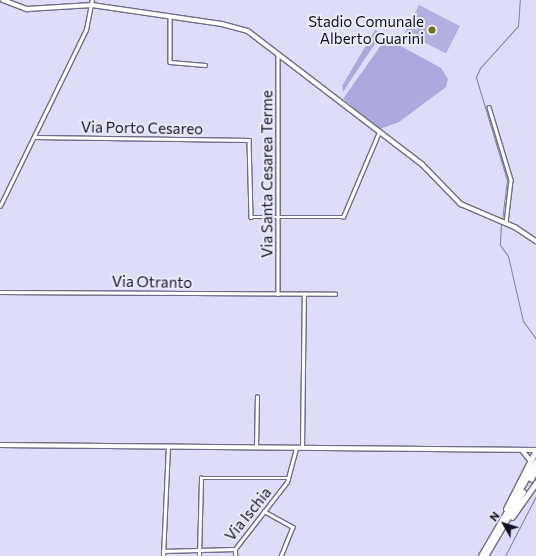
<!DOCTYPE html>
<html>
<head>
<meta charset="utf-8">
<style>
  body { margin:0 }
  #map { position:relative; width:536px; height:556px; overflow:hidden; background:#dedcf8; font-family:Commissioner,sans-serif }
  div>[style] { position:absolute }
  .green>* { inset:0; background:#b3afe0; transform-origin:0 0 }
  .forest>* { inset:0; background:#ada9df }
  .stream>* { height:1px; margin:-0.5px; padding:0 0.5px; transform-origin:0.5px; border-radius:0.5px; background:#7f7bae }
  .roads { filter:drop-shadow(1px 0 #6f6e86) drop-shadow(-1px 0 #6f6e86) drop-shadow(0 1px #6f6e86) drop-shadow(0 -1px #6f6e86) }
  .minor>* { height:2.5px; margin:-1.25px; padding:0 1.25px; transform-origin:1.25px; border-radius:1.25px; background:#fff }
  .tertiary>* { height:3.5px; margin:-1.75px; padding:0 1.75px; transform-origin:1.75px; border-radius:1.75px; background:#fff }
  .secondary>* { height:3.5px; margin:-1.75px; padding:0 1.75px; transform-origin:1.75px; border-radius:1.75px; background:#fff }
  .trunk>* { height:4.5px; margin:-2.25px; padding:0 2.25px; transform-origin:2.25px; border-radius:2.25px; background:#fff }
  .dots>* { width:11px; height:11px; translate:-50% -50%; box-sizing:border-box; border:2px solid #ebebfc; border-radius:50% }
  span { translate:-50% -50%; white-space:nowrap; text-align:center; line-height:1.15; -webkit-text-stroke:4px #ebebfc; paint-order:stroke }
  .poi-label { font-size:15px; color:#12111a }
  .right { translate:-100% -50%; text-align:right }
  .street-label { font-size:15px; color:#12111a }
  .north { position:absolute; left:484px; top:504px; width:40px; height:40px; -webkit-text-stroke:3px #ebebfc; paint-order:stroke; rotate:309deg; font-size:11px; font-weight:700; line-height:16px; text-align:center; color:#12111a }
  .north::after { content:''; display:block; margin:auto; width:14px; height:18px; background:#12111a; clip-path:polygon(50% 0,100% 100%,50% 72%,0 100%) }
</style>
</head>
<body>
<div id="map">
  <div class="green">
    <i style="left:419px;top:5px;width:46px;height:31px;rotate:27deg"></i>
  </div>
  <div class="forest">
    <i style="clip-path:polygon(375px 30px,382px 33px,343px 92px,342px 86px)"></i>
    <i style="clip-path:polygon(386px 38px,441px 68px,448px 79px,446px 87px,399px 122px,380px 129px,343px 99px)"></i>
  </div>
  <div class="stream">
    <i style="left:502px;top:220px;width:40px;rotate:-82.9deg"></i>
    <i style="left:507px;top:180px;width:108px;rotate:-106.8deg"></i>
    <i style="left:476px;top:77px;width:10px;rotate:-66deg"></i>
    <i style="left:480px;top:68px;width:57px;rotate:-47.9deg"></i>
    <i style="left:518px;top:26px;width:26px;rotate:-86deg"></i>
    <i style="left:501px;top:223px;width:22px;rotate:93deg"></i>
    <i style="left:500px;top:245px;width:14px;rotate:54deg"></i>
    <i style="left:508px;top:256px;width:67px;rotate:77deg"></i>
    <i style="left:523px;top:321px;width:22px;rotate:54deg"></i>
    <i style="left:505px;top:556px;width:68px;rotate:-62.7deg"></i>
  </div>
  <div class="roads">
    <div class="minor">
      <i style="left:170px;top:17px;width:45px;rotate:90deg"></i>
      <i style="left:170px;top:62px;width:35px;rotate:5deg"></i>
      <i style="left:278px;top:55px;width:239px;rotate:90deg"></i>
      <i style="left:489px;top:107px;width:76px;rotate:73.2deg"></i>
      <i style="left:511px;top:180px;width:43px;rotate:96.6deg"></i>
      <i style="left:35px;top:137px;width:214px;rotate:0.8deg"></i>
      <i style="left:249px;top:140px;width:77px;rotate:88.5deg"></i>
      <i style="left:251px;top:217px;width:92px"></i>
      <i style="left:343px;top:217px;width:92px;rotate:-67deg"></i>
      <i style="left:0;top:206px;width:196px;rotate:-64deg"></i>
      <i style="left:86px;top:30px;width:31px;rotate:-79deg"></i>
      <i style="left:0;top:292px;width:335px;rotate:0.3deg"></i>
      <i style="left:256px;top:447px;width:50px;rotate:-88.9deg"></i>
      <i style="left:302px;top:448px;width:153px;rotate:-89.3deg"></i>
      <i style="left:264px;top:511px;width:33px;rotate:29deg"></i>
      <i style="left:293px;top:527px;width:31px;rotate:112deg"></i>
      <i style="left:235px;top:549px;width:7px;rotate:82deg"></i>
      <i style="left:163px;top:551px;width:72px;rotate:-1.6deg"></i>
      <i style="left:235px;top:549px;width:85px;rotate:-52.2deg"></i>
      <i style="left:287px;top:482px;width:34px;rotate:-75deg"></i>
      <i style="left:163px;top:556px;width:109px;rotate:-87.4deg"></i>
      <i style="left:199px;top:556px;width:78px;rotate:-88.5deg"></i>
      <i style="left:201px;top:478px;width:88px"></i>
    </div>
    <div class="tertiary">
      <i style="left:3px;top:0;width:26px;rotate:21deg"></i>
      <i style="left:27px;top:9px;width:65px;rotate:-3.5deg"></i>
      <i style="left:92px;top:5px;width:131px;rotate:8.3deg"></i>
      <i style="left:222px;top:24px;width:27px;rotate:15deg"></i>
      <i style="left:248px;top:31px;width:219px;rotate:37.4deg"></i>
      <i style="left:422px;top:164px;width:56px;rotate:45.7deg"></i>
      <i style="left:461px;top:204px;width:59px;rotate:23.1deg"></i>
      <i style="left:515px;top:227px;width:25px;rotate:34deg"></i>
    </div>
    <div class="secondary">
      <i style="left:0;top:445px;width:536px;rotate:0.53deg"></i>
      <i style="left:523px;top:451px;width:13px;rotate:51deg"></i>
    </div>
    <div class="trunk">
      <i style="left:531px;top:479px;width:11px;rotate:-63deg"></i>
      <i style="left:506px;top:509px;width:66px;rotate:-63deg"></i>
      <i style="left:512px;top:517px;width:42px;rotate:-54.8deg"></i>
      <i style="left:481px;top:556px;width:109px;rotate:-59.7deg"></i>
      <i style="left:485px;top:556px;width:74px;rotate:-59.3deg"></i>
    </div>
  </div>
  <div class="dots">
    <i style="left:432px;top:30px;background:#747114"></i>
  </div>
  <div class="poi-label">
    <span class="right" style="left:424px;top:30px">Stadio Comunale<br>Alberto Guarini</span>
  </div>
  <div class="street-label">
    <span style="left:142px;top:128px;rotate:1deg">Via Porto Cesareo</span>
    <span style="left:267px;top:174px;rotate:-90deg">Via Santa Cesarea Terme</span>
    <span style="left:152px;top:282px;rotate:1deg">Via Otranto</span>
    <span style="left:248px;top:514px;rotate:-51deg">Via Ischia</span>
  </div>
  <div class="north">N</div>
</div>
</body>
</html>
